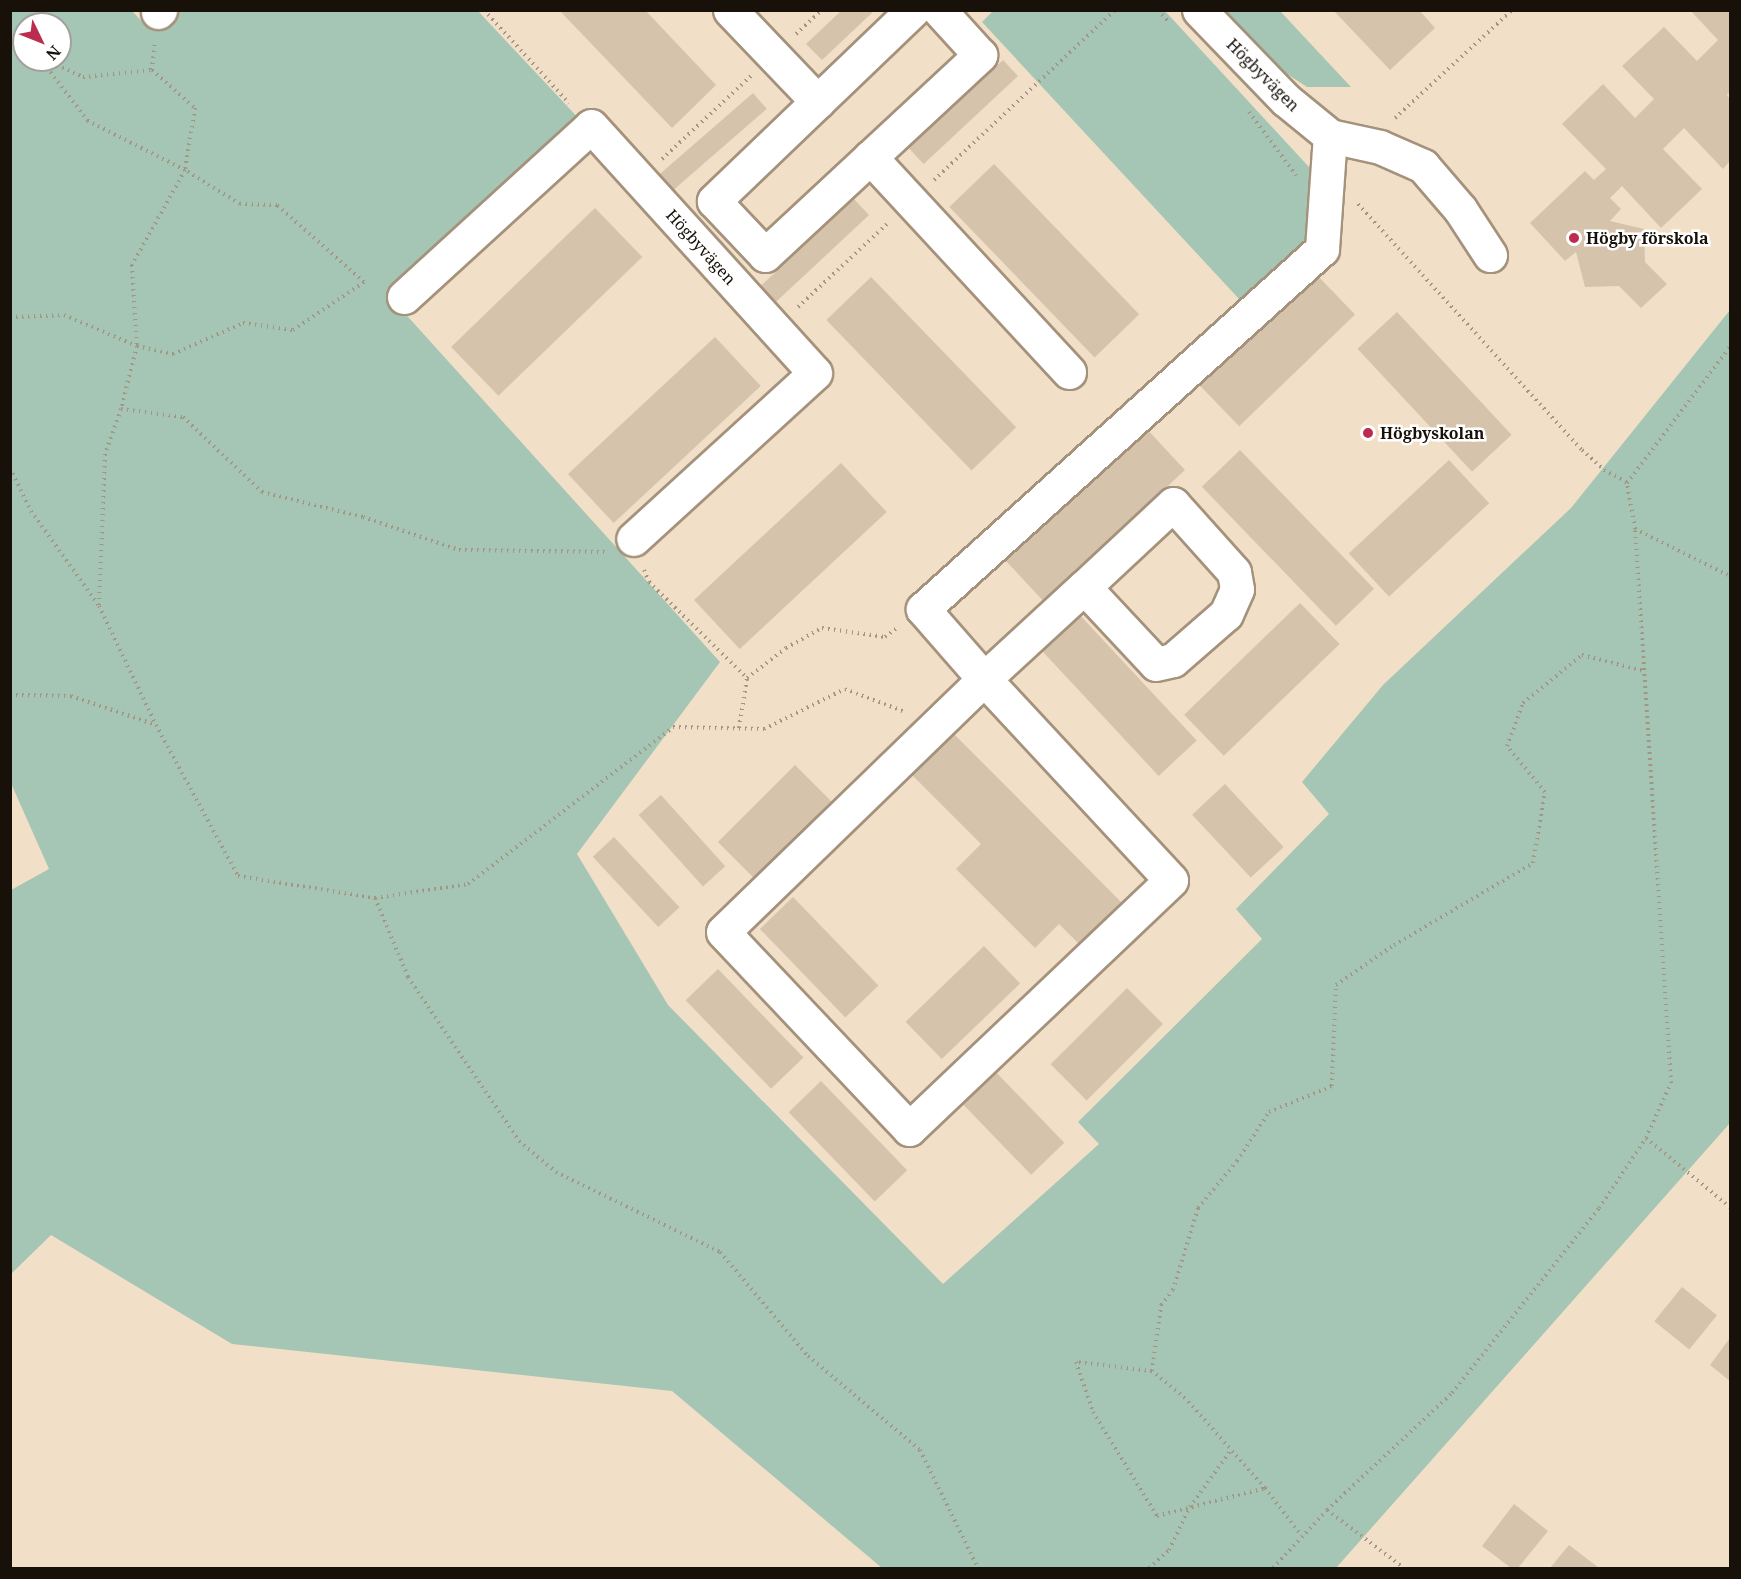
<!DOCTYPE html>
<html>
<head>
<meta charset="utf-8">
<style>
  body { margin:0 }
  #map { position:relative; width:1741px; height:1579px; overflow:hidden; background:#f2dfc7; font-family:"Noto Serif",serif }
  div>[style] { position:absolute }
  .green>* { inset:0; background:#a5c6b4 }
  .building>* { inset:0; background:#d6c3ab; transform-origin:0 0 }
  .path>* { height:4px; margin-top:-2px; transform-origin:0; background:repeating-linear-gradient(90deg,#a39583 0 1.5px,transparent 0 6px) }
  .roads { filter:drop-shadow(2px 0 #a4927c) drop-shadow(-2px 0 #a4927c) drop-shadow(0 2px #a4927c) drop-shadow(0 -2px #a4927c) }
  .minor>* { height:33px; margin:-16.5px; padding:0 16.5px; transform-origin:16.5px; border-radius:16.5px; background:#fff }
  .dots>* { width:16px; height:16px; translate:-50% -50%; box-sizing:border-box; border:3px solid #fff; border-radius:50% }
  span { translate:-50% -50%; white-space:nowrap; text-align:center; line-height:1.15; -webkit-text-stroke:5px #fff; paint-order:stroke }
  .street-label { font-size:16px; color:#171109 }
  .poi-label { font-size:16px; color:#171109; font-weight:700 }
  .left { translate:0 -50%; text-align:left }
  .frame { position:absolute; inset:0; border:12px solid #171109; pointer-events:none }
  .north { position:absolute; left:12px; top:12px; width:60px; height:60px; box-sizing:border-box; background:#fff; border:2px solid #a2a09d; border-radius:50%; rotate:133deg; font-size:16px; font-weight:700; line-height:24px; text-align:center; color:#171109 }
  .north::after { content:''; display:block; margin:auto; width:21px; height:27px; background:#bc2c4f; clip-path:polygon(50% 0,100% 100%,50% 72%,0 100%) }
</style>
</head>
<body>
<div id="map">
  <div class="green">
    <i style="clip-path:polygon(evenodd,11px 11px,132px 11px,149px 29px,169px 11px,478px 11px,582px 122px,391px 298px,720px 662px,577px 854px,668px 1005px,943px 1284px,1099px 1144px,1078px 1122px,1262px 939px,1236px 909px,1329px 814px,1302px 782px,1383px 685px,1571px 508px,1730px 310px,1730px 1123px,1336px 1568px,882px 1568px,672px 1391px,232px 1344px,51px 1235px,11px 1274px,11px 890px,49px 869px,10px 781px,11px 11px,24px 24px,60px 24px,60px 60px,24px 60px,24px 24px)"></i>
    <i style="clip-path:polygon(993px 11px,1165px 11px,1343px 204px,1240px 300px,982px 22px)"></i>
    <i style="clip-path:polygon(1224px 11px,1280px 11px,1351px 87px,1307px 87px,1275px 66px)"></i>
  </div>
  <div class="building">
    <i style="clip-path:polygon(559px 10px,645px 10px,716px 85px,672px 128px)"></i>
    <i style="clip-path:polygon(842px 10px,875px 10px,822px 60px,806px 44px)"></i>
    <i style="clip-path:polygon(1333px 10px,1419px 10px,1435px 28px,1390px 70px)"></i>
    <i style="clip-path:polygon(1690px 10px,1730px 10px,1730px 91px,1727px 95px,1730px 99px,1730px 161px,1723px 169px,1684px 128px,1663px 149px,1702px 189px,1661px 228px,1622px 186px,1610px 198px,1621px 209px,1610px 221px,1644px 229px,1645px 262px,1667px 284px,1641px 308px,1619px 286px,1585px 287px,1576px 252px,1565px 261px,1530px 223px,1585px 171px,1594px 180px,1606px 169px,1562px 124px,1603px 84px,1635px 118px,1654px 99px,1622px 66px,1664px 27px,1697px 61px,1718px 40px)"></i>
    <i style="left:1003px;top:60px;width:22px;height:129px;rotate:47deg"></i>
    <i style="left:753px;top:93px;width:21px;height:131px;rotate:49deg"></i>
    <i style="left:994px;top:164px;width:209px;height:62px;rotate:46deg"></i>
    <i style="left:854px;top:199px;width:22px;height:127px;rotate:47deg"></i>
    <i style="left:595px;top:208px;width:68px;height:200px;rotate:46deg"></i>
    <i style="left:1314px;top:272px;width:59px;height:161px;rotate:46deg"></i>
    <i style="left:871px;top:277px;width:209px;height:62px;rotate:46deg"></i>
    <i style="left:1397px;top:312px;width:168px;height:54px;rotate:47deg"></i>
    <i style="left:715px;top:337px;width:67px;height:201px;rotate:47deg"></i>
    <i style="left:1144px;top:426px;width:60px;height:193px;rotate:47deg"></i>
    <i style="left:1240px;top:450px;width:193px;height:53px;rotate:46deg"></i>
    <i style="left:1449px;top:460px;width:59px;height:137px;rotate:47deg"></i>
    <i style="left:841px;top:463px;width:67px;height:201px;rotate:47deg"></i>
    <i style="left:1300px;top:603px;width:57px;height:161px;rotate:46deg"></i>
    <i style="left:1076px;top:611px;width:177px;height:52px;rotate:47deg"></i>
    <i style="clip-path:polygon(950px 730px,1132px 913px,1090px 955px,1059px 924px,1035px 948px,956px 869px,981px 844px,908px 771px)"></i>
    <i style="left:795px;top:765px;width:52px;height:109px;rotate:45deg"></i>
    <i style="left:1225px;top:784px;width:86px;height:45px;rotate:47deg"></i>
    <i style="left:661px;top:795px;width:96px;height:30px;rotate:48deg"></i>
    <i style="left:614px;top:837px;width:96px;height:29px;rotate:47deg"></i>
    <i style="left:793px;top:897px;width:123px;height:46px;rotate:46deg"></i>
    <i style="left:984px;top:946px;width:52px;height:109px;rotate:46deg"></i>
    <i style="left:718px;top:969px;width:123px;height:45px;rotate:46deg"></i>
    <i style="left:1127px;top:988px;width:51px;height:108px;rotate:45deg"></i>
    <i style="left:992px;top:1068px;width:104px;height:46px;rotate:46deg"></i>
    <i style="left:821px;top:1081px;width:124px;height:45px;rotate:46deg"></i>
    <i style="left:1682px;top:1287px;width:45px;height:44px;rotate:39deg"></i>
    <i style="clip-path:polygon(1730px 1338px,1730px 1381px,1710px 1365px)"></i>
    <i style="clip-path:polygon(1514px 1504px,1548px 1531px,1518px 1568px,1511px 1568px,1482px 1546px)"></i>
    <i style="clip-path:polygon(1569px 1545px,1599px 1568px,1550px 1568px)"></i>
  </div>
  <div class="path">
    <i style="left:484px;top:10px;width:126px;rotate:47.6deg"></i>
    <i style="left:1158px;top:10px;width:15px;rotate:48deg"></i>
    <i style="left:796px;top:34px;width:35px;rotate:-43deg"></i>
    <i style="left:10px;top:49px;width:15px;rotate:16deg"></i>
    <i style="left:46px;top:60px;width:41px;rotate:24.7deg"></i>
    <i style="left:83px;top:77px;width:69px;rotate:-5.8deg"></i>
    <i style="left:152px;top:70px;width:27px;rotate:-84deg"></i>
    <i style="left:152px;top:70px;width:57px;rotate:41.5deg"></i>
    <i style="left:195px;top:108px;width:63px;rotate:99.2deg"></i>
    <i style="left:185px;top:170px;width:109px;rotate:119.2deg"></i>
    <i style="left:132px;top:265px;width:81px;rotate:86.5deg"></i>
    <i style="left:137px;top:346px;width:65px;rotate:104.3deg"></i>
    <i style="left:121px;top:409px;width:63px;rotate:7.4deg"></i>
    <i style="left:183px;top:417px;width:109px;rotate:43.5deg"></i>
    <i style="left:262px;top:492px;width:104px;rotate:13.9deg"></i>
    <i style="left:363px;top:517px;width:102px;rotate:19deg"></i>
    <i style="left:459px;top:550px;width:147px;rotate:0.8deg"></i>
    <i style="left:1249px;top:112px;width:79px;rotate:53.3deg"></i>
    <i style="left:1395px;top:118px;width:159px;rotate:-42.7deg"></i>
    <i style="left:662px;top:159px;width:122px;rotate:-43deg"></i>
    <i style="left:934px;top:180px;width:248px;rotate:-43.2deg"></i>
    <i style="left:1358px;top:204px;width:333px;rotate:47.7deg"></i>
    <i style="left:1582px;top:450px;width:30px;rotate:42deg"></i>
    <i style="left:1604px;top:470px;width:26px;rotate:29deg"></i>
    <i style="left:798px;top:307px;width:125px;rotate:-43deg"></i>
    <i style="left:10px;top:317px;width:54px;rotate:-2.1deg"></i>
    <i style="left:64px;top:315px;width:79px;rotate:23deg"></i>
    <i style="left:137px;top:346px;width:37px;rotate:13deg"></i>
    <i style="left:173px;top:354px;width:77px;rotate:-23.9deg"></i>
    <i style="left:243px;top:323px;width:50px;rotate:8deg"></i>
    <i style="left:293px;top:330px;width:86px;rotate:-34.1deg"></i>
    <i style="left:364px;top:282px;width:116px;rotate:-138.5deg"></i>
    <i style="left:277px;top:205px;width:37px;rotate:-178deg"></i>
    <i style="left:240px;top:204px;width:65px;rotate:-148.3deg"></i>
    <i style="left:185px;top:170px;width:109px;rotate:-153.2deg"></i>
    <i style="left:88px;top:121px;width:77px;rotate:-127.6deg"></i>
    <i style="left:121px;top:409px;width:48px;rotate:109.6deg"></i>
    <i style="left:105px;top:454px;width:152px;rotate:92.3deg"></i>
    <i style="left:99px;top:606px;width:132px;rotate:64.4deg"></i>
    <i style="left:10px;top:468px;width:48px;rotate:64deg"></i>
    <i style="left:31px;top:511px;width:117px;rotate:54.4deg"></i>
    <i style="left:1635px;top:529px;width:106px;rotate:26.3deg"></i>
    <i style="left:644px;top:570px;width:13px;rotate:67deg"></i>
    <i style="left:649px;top:582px;width:137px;rotate:44.4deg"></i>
    <i style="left:747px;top:678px;width:49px;rotate:-37.6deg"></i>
    <i style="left:786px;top:648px;width:41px;rotate:-29.1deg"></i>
    <i style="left:822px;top:628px;width:64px;rotate:8.1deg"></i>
    <i style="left:885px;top:637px;width:15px;rotate:-37deg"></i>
    <i style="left:10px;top:695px;width:61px;rotate:0.9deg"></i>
    <i style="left:71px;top:696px;width:90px;rotate:18.8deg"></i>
    <i style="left:156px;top:725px;width:172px;rotate:61.5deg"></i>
    <i style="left:238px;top:876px;width:139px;rotate:9.1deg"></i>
    <i style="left:375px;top:898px;width:94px;rotate:-8.6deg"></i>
    <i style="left:468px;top:884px;width:258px;rotate:-37.4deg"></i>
    <i style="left:673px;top:727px;width:91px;rotate:1.3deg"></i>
    <i style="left:764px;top:729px;width:90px;rotate:-26.3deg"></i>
    <i style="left:845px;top:689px;width:62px;rotate:20.8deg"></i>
    <i style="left:739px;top:728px;width:51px;rotate:-80.9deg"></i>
    <i style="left:375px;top:898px;width:86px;rotate:67.3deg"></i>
    <i style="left:408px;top:977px;width:198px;rotate:55.9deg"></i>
    <i style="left:519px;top:1141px;width:48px;rotate:40deg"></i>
    <i style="left:556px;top:1172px;width:182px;rotate:26deg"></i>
    <i style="left:720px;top:1252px;width:136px;rotate:49.8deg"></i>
    <i style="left:808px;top:1356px;width:146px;rotate:40deg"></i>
    <i style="left:920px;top:1450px;width:131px;rotate:63.8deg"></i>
    <i style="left:1646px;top:1138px;width:109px;rotate:39.4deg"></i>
    <i style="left:1152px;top:1371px;width:67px;rotate:-82.2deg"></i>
    <i style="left:1161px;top:1305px;width:19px;rotate:-51deg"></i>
    <i style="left:1173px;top:1290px;width:86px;rotate:-73deg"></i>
    <i style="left:1198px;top:1208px;width:61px;rotate:-50.3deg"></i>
    <i style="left:1237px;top:1161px;width:59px;rotate:-56.9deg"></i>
    <i style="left:1269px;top:1112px;width:68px;rotate:-22.4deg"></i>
    <i style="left:1332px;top:1086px;width:101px;rotate:-87.7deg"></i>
    <i style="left:1336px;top:985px;width:70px;rotate:-34.6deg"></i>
    <i style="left:1394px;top:945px;width:161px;rotate:-30.5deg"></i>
    <i style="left:1533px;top:863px;width:72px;rotate:-80.4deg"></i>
    <i style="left:1545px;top:792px;width:60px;rotate:-129.6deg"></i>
    <i style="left:1507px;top:746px;width:46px;rotate:-69.6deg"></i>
    <i style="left:1523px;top:703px;width:76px;rotate:-39.1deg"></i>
    <i style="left:1582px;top:655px;width:64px;rotate:14.5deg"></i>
    <i style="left:1265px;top:1488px;width:120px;rotate:-131.6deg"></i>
    <i style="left:1185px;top:1398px;width:43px;rotate:-140.7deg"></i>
    <i style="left:1152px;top:1371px;width:77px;rotate:-173.2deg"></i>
    <i style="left:1076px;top:1362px;width:53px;rotate:71.2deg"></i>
    <i style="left:1093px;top:1412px;width:122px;rotate:58.4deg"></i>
    <i style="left:1157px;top:1516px;width:112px;rotate:-14.5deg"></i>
    <i style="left:1265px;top:1488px;width:59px;rotate:52.5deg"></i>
    <i style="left:1327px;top:1510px;width:96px;rotate:37deg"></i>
    <i style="left:1149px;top:1568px;width:27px;rotate:-42deg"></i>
    <i style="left:1169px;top:1550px;width:48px;rotate:-64deg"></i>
    <i style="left:1190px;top:1507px;width:70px;rotate:-54.3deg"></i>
    <i style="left:1273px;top:1568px;width:79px;rotate:-47deg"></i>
    <i style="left:1327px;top:1510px;width:171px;rotate:-43.1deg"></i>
    <i style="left:1452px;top:1393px;width:236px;rotate:-51.5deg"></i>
    <i style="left:1599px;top:1208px;width:84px;rotate:-56.1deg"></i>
    <i style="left:1646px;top:1138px;width:60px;rotate:-65.6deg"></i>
    <i style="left:1671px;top:1083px;width:555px;rotate:-93.72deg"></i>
    <i style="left:1635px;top:529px;width:47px;rotate:-99.9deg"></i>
    <i style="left:1627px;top:483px;width:171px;rotate:-52.9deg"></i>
  </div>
  <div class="roads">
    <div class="minor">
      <i style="left:730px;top:10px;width:127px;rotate:46.3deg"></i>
      <i style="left:913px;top:10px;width:276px;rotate:136.2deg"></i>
      <i style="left:714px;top:201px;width:74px;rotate:46.6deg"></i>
      <i style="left:765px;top:255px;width:294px;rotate:-42.9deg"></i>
      <i style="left:980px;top:55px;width:61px;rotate:-132.3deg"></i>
      <i style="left:1199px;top:10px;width:125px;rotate:46deg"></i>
      <i style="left:1286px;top:100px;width:57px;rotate:39.3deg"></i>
      <i style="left:1330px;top:136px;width:51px;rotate:12.4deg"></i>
      <i style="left:1380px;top:147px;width:47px;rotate:23.8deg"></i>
      <i style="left:1423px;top:166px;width:57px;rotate:49.3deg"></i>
      <i style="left:1460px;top:209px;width:55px;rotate:56.9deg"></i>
      <i style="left:158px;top:12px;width:3px;rotate:-45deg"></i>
      <i style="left:870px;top:157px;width:293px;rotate:47.2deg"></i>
      <i style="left:404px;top:297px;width:253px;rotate:-42.4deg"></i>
      <i style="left:591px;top:126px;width:333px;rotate:47.8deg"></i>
      <i style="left:815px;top:373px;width:246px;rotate:137.6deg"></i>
      <i style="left:1084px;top:587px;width:105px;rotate:46.9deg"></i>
      <i style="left:1156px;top:664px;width:17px;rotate:-13deg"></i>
      <i style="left:1173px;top:660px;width:70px;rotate:-41deg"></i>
      <i style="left:1226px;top:614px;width:27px;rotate:-66deg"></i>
      <i style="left:1237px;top:589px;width:17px;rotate:-100deg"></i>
      <i style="left:1234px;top:572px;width:91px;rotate:-131.9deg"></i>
      <i style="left:1173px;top:504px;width:122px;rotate:137deg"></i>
      <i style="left:1084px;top:587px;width:136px;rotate:137.4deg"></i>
      <i style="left:984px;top:679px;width:363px;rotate:135.9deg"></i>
      <i style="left:723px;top:932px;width:271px;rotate:46.6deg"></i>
      <i style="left:909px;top:1129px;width:361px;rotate:-43.5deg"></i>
      <i style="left:1171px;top:880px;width:275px;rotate:-132.9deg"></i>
      <i style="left:984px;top:679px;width:93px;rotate:-131.1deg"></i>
      <i style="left:923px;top:609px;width:537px;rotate:-42.06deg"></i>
      <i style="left:1322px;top:249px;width:113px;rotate:-86deg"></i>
    </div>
  </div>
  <div class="dots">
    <i style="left:1574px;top:238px;background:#bc2c4f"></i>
    <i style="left:1368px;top:433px;background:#bc2c4f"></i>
  </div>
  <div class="street-label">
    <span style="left:1263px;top:75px;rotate:45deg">Högbyvägen</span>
    <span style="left:701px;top:247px;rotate:48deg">Högbyvägen</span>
  </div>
  <div class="poi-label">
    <span class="left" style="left:1586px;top:238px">Högby förskola</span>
    <span class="left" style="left:1380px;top:433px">Högbyskolan</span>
  </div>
  <div class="frame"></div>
  <div class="north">N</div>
</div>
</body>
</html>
